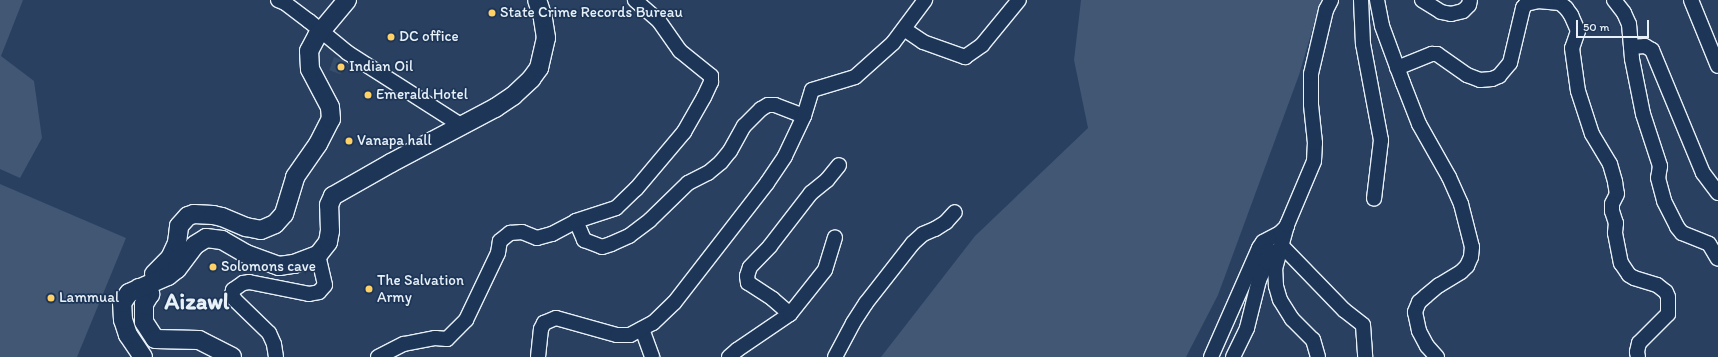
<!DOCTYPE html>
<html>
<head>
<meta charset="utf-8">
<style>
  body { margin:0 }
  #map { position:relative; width:1718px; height:357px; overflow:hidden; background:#294061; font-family:Itim,sans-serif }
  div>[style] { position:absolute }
  .built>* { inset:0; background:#364d6b; transform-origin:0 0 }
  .green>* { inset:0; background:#415774 }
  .roads { filter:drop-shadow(1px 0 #e8f1f8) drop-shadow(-1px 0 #e8f1f8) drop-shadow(0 1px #e8f1f8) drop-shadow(0 -1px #e8f1f8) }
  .minor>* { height:14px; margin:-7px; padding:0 7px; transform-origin:7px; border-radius:7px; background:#1d3557 }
  .major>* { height:18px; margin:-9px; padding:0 9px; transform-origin:9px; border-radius:9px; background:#1d3557 }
  .dots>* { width:11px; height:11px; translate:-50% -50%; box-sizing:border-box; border:2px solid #1d3557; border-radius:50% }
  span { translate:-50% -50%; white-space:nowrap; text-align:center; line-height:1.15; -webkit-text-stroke:3.5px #1d3557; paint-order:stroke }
  .poi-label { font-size:15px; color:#e8f1f8 }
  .left { translate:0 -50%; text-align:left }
  .town-label { font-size:23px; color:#e8f1f8; font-weight:700 }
  .scale { position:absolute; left:1576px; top:20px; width:73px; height:18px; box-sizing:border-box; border:2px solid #e8f1f8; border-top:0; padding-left:5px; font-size:12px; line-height:14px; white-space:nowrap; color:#e8f1f8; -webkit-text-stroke:3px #1d3557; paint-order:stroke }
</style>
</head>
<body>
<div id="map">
  <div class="built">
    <i style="left:334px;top:57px;width:12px;height:14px;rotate:20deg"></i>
  </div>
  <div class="green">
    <i style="clip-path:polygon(0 0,23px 0,1px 56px,34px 81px,42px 138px,20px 178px,0 169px)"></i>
    <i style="clip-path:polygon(1081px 0,1321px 0,1299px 75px,1218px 295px,1186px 357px,881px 357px,975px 236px,1088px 128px,1074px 60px)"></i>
    <i style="clip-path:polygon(0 184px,126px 238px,77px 357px,0 357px)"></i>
  </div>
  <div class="roads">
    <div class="minor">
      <i style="left:278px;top:0;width:8px;rotate:23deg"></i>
      <i style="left:285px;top:3px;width:30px;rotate:37deg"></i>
      <i style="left:309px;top:21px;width:50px;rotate:39.4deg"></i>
      <i style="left:348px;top:53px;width:135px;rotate:32.6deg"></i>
      <i style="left:1361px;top:0;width:44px;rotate:87.4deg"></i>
      <i style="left:1363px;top:44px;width:98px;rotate:79.4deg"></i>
      <i style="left:1381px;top:140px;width:59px;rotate:96.8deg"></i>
      <i style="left:1377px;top:0;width:26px;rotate:79deg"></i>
      <i style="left:1382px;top:26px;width:61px;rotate:69.8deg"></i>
      <i style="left:1403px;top:83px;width:44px;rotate:68.7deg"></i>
      <i style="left:1419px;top:124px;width:61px;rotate:60.5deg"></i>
      <i style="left:1449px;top:177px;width:30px;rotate:66deg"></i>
      <i style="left:1461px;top:204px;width:44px;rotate:75.7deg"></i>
      <i style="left:1472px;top:247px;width:10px;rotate:96deg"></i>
      <i style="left:1471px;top:257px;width:10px;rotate:114deg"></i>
      <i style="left:1467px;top:266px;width:8px;rotate:135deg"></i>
      <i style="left:1461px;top:272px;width:26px;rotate:149deg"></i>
      <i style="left:1439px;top:285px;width:17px;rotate:140deg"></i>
      <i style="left:1426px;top:296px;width:9px;rotate:139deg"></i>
      <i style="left:1419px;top:302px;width:11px;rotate:112deg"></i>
      <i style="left:1415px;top:312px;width:19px;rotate:78deg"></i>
      <i style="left:1419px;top:331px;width:17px;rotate:62deg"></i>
      <i style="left:1427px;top:346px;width:15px;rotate:48deg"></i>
      <i style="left:1422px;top:0;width:22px;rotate:32deg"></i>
      <i style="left:1441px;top:12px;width:10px;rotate:11deg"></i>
      <i style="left:1451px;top:14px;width:12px;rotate:-14deg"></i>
      <i style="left:1463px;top:11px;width:8px;rotate:-45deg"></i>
      <i style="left:1469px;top:5px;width:5px;rotate:-79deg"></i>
      <i style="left:1614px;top:0;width:16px;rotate:52deg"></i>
      <i style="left:1624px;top:13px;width:12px;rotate:66deg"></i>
      <i style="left:1629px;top:24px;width:35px;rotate:85deg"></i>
      <i style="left:1632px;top:59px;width:56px;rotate:78.7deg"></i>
      <i style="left:1643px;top:114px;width:55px;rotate:71.9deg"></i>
      <i style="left:1660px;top:166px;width:12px;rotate:99deg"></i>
      <i style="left:1658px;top:178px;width:24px;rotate:75deg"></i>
      <i style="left:1664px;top:201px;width:29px;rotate:63deg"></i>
      <i style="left:1677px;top:227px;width:8px;rotate:50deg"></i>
      <i style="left:1682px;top:233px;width:29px;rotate:22deg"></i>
      <i style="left:1709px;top:244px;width:17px;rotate:59deg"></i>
      <i style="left:1691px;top:0;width:71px;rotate:67.8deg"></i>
      <i style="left:904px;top:29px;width:23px;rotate:34deg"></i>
      <i style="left:923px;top:42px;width:45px;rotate:19.7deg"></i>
      <i style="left:965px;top:57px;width:21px;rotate:-35deg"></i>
      <i style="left:982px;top:45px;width:58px;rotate:-50.6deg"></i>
      <i style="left:1631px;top:47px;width:14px;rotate:-4deg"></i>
      <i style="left:1645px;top:46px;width:8px;rotate:30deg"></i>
      <i style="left:1652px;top:50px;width:133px;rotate:67.5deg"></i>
      <i style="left:1703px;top:173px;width:25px;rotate:53deg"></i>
      <i style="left:1397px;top:68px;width:38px;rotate:-22deg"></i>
      <i style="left:1432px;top:54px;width:5px"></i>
      <i style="left:1437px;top:54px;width:37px;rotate:35deg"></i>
      <i style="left:1467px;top:75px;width:14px;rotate:21deg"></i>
      <i style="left:1480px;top:80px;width:12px;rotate:-5deg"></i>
      <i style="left:1492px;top:79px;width:8px;rotate:-23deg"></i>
      <i style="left:1499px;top:76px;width:17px;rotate:-50deg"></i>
      <i style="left:1510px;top:63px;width:57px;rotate:-76.7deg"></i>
      <i style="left:1523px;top:8px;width:5px;rotate:-53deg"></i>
      <i style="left:1526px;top:4px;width:12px;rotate:-14deg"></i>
      <i style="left:1538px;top:1px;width:22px;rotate:5deg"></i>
      <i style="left:1560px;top:3px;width:8px;rotate:40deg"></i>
      <i style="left:1566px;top:8px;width:9px;rotate:54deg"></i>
      <i style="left:1571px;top:15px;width:17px;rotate:66deg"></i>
      <i style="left:1578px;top:31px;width:18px;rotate:109deg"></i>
      <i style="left:1572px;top:48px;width:43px;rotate:82.1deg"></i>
      <i style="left:1578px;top:91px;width:45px;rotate:72deg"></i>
      <i style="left:1592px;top:134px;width:35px;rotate:59deg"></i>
      <i style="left:1610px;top:164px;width:19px;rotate:74deg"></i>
      <i style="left:1615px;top:182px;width:12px;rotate:81deg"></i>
      <i style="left:1617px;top:194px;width:11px;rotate:117deg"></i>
      <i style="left:1612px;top:204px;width:7px;rotate:90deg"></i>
      <i style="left:1612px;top:211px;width:13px;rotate:72deg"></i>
      <i style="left:1616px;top:223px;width:10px;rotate:96deg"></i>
      <i style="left:1615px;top:233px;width:31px;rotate:79deg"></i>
      <i style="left:1621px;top:263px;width:14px;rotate:56deg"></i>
      <i style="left:1629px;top:275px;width:6px;rotate:31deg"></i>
      <i style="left:1634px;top:278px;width:24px;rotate:17deg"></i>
      <i style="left:1657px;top:285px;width:11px;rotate:38deg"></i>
      <i style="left:1666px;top:292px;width:5px;rotate:68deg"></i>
      <i style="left:1668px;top:297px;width:17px;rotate:90deg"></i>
      <i style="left:1668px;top:314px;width:41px;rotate:135deg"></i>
      <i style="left:1639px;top:343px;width:9px;rotate:103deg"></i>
      <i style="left:1637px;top:352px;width:5px;rotate:79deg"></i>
      <i style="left:576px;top:221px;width:21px;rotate:67deg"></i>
      <i style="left:584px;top:240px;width:19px;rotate:21deg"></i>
      <i style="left:602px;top:247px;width:9px;rotate:-18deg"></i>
      <i style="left:611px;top:244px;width:20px;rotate:-24deg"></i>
      <i style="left:629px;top:236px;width:26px;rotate:-37deg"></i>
      <i style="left:650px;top:220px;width:53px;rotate:-44.2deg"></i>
      <i style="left:688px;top:183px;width:22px;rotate:-27deg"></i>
      <i style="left:708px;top:173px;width:17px;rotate:-40deg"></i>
      <i style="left:721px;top:162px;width:14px;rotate:-51deg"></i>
      <i style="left:730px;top:151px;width:29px;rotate:-61deg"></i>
      <i style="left:744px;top:126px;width:24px;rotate:-45deg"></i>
      <i style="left:761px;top:109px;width:8px;rotate:-30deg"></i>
      <i style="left:768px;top:105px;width:7px"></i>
      <i style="left:775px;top:105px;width:31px;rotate:21deg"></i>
      <i style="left:1281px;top:245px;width:91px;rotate:45.9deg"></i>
      <i style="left:1344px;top:310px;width:24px;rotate:38deg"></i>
      <i style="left:1363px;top:325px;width:32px;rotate:86deg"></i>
      <i style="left:790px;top:314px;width:23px;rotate:-139deg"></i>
      <i style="left:773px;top:299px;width:30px;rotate:-147deg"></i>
      <i style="left:748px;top:283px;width:7px;rotate:-98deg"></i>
      <i style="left:747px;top:276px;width:9px;rotate:-72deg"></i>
      <i style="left:750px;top:267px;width:29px;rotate:-46deg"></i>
      <i style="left:770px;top:246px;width:67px;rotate:-52.3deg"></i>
      <i style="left:811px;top:193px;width:21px;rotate:-39deg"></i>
      <i style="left:827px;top:180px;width:19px;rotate:-51deg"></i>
      <i style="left:642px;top:329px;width:30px;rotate:70deg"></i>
      <i style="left:276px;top:357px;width:13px;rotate:-99deg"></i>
      <i style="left:274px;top:344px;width:12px;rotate:-114deg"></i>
      <i style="left:269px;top:333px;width:47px;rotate:-135.9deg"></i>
      <i style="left:235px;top:300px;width:6px;rotate:-121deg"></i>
      <i style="left:232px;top:295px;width:5px;rotate:-79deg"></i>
      <i style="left:233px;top:290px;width:12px;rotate:-35deg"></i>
      <i style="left:243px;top:283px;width:6px;rotate:-9deg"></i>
      <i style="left:249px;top:282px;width:61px;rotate:11.3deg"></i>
      <i style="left:309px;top:294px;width:10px;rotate:-11deg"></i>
      <i style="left:319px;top:292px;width:9px;rotate:-49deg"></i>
      <i style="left:325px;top:285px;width:31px;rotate:-103deg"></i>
      <i style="left:378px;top:357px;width:29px;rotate:-27deg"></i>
      <i style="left:404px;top:344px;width:32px;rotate:-11deg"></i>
      <i style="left:435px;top:338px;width:12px;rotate:5deg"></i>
      <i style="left:447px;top:339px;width:27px;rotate:-45deg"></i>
      <i style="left:466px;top:320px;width:74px;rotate:-64.5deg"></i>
      <i style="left:498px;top:253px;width:12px;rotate:-81deg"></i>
      <i style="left:500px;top:241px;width:13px;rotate:-39deg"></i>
      <i style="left:510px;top:233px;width:12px;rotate:-5deg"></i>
      <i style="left:522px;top:232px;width:16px;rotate:22deg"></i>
      <i style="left:537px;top:238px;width:16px;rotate:-15deg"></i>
      <i style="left:552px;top:234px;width:27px;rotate:-28deg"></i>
      <i style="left:576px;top:221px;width:42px;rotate:-18deg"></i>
      <i style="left:616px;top:208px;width:28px;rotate:-44deg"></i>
      <i style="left:636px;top:189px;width:75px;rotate:-49.9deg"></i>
      <i style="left:684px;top:132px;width:40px;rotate:-60.3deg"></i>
      <i style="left:704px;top:97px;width:17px;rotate:-65deg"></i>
      <i style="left:711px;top:82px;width:6px;rotate:-90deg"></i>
      <i style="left:711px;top:76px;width:40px;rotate:-141deg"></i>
      <i style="left:680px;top:51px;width:37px;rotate:-125deg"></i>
      <i style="left:659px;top:21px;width:32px;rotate:-139deg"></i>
      <i style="left:538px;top:357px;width:28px;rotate:-84deg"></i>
      <i style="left:541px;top:329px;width:7px;rotate:-63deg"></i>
      <i style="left:544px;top:323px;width:13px;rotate:-23deg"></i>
      <i style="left:556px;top:318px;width:63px;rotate:15.6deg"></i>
      <i style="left:617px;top:335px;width:13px"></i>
      <i style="left:630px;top:335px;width:26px;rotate:-28deg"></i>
      <i style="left:653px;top:323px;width:29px;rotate:-44deg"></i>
      <i style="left:674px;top:303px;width:152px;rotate:-52.2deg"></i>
      <i style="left:767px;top:183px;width:32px;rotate:-56deg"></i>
      <i style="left:785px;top:156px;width:44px;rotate:-64.6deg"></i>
      <i style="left:804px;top:116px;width:27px;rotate:-73deg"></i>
      <i style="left:812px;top:90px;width:45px;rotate:-16.8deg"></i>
      <i style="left:855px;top:77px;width:51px;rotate:-41.8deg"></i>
      <i style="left:893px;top:43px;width:54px;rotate:-53.3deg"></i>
      <i style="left:729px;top:357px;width:11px;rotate:-41deg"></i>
      <i style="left:737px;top:350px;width:64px;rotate:-34.2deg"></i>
      <i style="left:790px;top:314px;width:56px;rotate:-51.5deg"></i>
      <i style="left:825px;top:270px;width:34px;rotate:-73deg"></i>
      <i style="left:835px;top:357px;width:38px;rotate:-62deg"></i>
      <i style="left:853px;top:323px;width:24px;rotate:-57deg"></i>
      <i style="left:866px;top:303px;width:76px;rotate:-51.9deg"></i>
      <i style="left:913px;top:243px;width:13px;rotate:-42deg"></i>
      <i style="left:923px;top:234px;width:13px;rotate:-23deg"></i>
      <i style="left:935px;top:229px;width:13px;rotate:-32deg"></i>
      <i style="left:946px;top:222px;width:13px;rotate:-48deg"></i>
      <i style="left:1211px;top:357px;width:119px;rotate:-66.2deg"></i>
      <i style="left:1259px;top:248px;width:7px;rotate:-56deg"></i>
      <i style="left:1263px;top:242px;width:19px;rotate:-28deg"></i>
      <i style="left:1280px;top:233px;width:10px;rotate:-45deg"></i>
      <i style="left:1233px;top:357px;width:32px;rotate:-64deg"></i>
      <i style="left:1247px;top:328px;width:49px;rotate:-76deg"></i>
      <i style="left:1259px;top:280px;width:19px;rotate:-65deg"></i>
      <i style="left:1267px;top:263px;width:13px;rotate:-77deg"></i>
      <i style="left:1318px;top:357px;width:18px;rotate:-106deg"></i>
      <i style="left:1313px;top:340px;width:30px;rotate:-135deg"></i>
      <i style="left:1292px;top:319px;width:22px;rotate:-122deg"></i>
      <i style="left:1280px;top:300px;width:15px;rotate:-106deg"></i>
      <i style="left:1276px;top:286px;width:17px;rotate:-93deg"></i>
      <i style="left:1275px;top:269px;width:46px;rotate:-74.7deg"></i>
      <i style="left:1287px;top:225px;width:69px;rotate:-67.1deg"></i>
      <i style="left:1314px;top:161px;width:18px;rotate:-87deg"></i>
      <i style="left:1315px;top:143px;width:39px;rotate:-96deg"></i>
      <i style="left:1311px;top:104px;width:30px;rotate:-90deg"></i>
      <i style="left:1311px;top:74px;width:66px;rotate:-76.8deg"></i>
      <i style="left:1326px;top:10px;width:11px;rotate:-63deg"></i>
    </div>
    <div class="major">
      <i style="left:154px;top:274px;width:23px;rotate:-45deg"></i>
      <i style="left:170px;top:258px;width:17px;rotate:-65deg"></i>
      <i style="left:177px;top:243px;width:17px;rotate:-83deg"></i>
      <i style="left:179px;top:226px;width:13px;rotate:-48deg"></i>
      <i style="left:188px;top:216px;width:6px;rotate:-18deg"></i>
      <i style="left:194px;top:214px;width:19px;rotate:3deg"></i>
      <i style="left:213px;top:215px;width:9px;rotate:13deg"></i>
      <i style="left:222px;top:217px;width:26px;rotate:23deg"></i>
      <i style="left:246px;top:227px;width:15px;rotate:11deg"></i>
      <i style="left:261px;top:230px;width:15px;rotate:-23deg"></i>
      <i style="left:275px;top:224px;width:13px;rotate:-48deg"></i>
      <i style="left:284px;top:214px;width:39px;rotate:-73deg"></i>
      <i style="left:295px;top:177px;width:40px;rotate:-55.1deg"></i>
      <i style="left:318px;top:144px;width:28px;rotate:-63deg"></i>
      <i style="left:331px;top:119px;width:12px;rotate:-95deg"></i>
      <i style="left:330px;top:107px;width:43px;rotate:-117.8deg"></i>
      <i style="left:310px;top:69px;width:18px;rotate:-93deg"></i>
      <i style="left:309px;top:51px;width:17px;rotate:-62deg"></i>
      <i style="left:317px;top:36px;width:47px;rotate:-50.2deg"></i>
      <i style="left:139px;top:288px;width:13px;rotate:29deg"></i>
      <i style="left:150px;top:294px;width:12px;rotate:121deg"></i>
      <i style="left:144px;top:304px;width:18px;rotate:90deg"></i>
      <i style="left:144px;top:322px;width:20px;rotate:57deg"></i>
      <i style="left:155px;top:339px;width:44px;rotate:1.3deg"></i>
      <i style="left:199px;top:340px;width:37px;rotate:27deg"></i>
      <i style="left:143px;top:357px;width:27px;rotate:-124deg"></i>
      <i style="left:128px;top:335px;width:16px;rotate:-108deg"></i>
      <i style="left:123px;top:320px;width:17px;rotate:-93deg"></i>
      <i style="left:122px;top:303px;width:12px;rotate:-55deg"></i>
      <i style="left:129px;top:293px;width:43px;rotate:-23.6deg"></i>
      <i style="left:168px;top:276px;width:11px;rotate:-38deg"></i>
      <i style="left:177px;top:269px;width:30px;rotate:-53deg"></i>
      <i style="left:195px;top:245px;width:13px;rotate:-32deg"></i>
      <i style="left:206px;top:238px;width:16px;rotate:7deg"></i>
      <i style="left:222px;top:240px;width:28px;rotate:30deg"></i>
      <i style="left:246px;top:254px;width:35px;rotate:20deg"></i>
      <i style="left:279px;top:266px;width:15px;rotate:-8deg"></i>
      <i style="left:294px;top:264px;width:26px;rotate:-21deg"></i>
      <i style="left:318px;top:255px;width:16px;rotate:-52deg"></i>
      <i style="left:328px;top:242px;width:11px;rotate:-80deg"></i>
      <i style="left:330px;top:231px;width:26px;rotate:-92deg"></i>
      <i style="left:329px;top:205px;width:10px;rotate:-66deg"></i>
      <i style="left:333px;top:196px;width:67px;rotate:-29.6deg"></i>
      <i style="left:391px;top:163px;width:118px;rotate:-27.9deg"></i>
      <i style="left:495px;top:108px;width:22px;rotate:-34deg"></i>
      <i style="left:513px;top:96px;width:25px;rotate:-43deg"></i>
      <i style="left:531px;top:79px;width:14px;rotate:-54deg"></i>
      <i style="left:539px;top:68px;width:31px;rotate:-77deg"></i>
      <i style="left:546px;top:38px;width:20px;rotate:-99deg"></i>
      <i style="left:543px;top:18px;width:19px;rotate:-108deg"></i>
    </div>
  </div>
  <div class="dots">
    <i style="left:492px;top:13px;background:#ffd166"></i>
    <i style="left:391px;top:37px;background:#ffd166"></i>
    <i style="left:341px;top:67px;background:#ffd166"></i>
    <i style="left:368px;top:95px;background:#ffd166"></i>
    <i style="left:349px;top:141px;background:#ffd166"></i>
    <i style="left:213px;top:267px;background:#ffd166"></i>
    <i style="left:369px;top:289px;background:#ffd166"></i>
    <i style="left:51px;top:298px;background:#ffd166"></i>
  </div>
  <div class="poi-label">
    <span class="left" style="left:500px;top:13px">State Crime Records Bureau</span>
    <span class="left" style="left:399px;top:37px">DC office</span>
    <span class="left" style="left:349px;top:67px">Indian Oil</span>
    <span class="left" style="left:376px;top:95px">Emerald Hotel</span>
    <span class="left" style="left:357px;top:141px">Vanapa hall</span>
    <span class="left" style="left:221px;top:267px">Solomons cave</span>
    <span class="left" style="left:377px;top:289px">The Salvation<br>Army</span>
    <span class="left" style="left:59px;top:298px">Lammual</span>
  </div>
  <div class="town-label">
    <span style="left:197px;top:301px">Aizawl</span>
  </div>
  <div class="scale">50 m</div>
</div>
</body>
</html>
